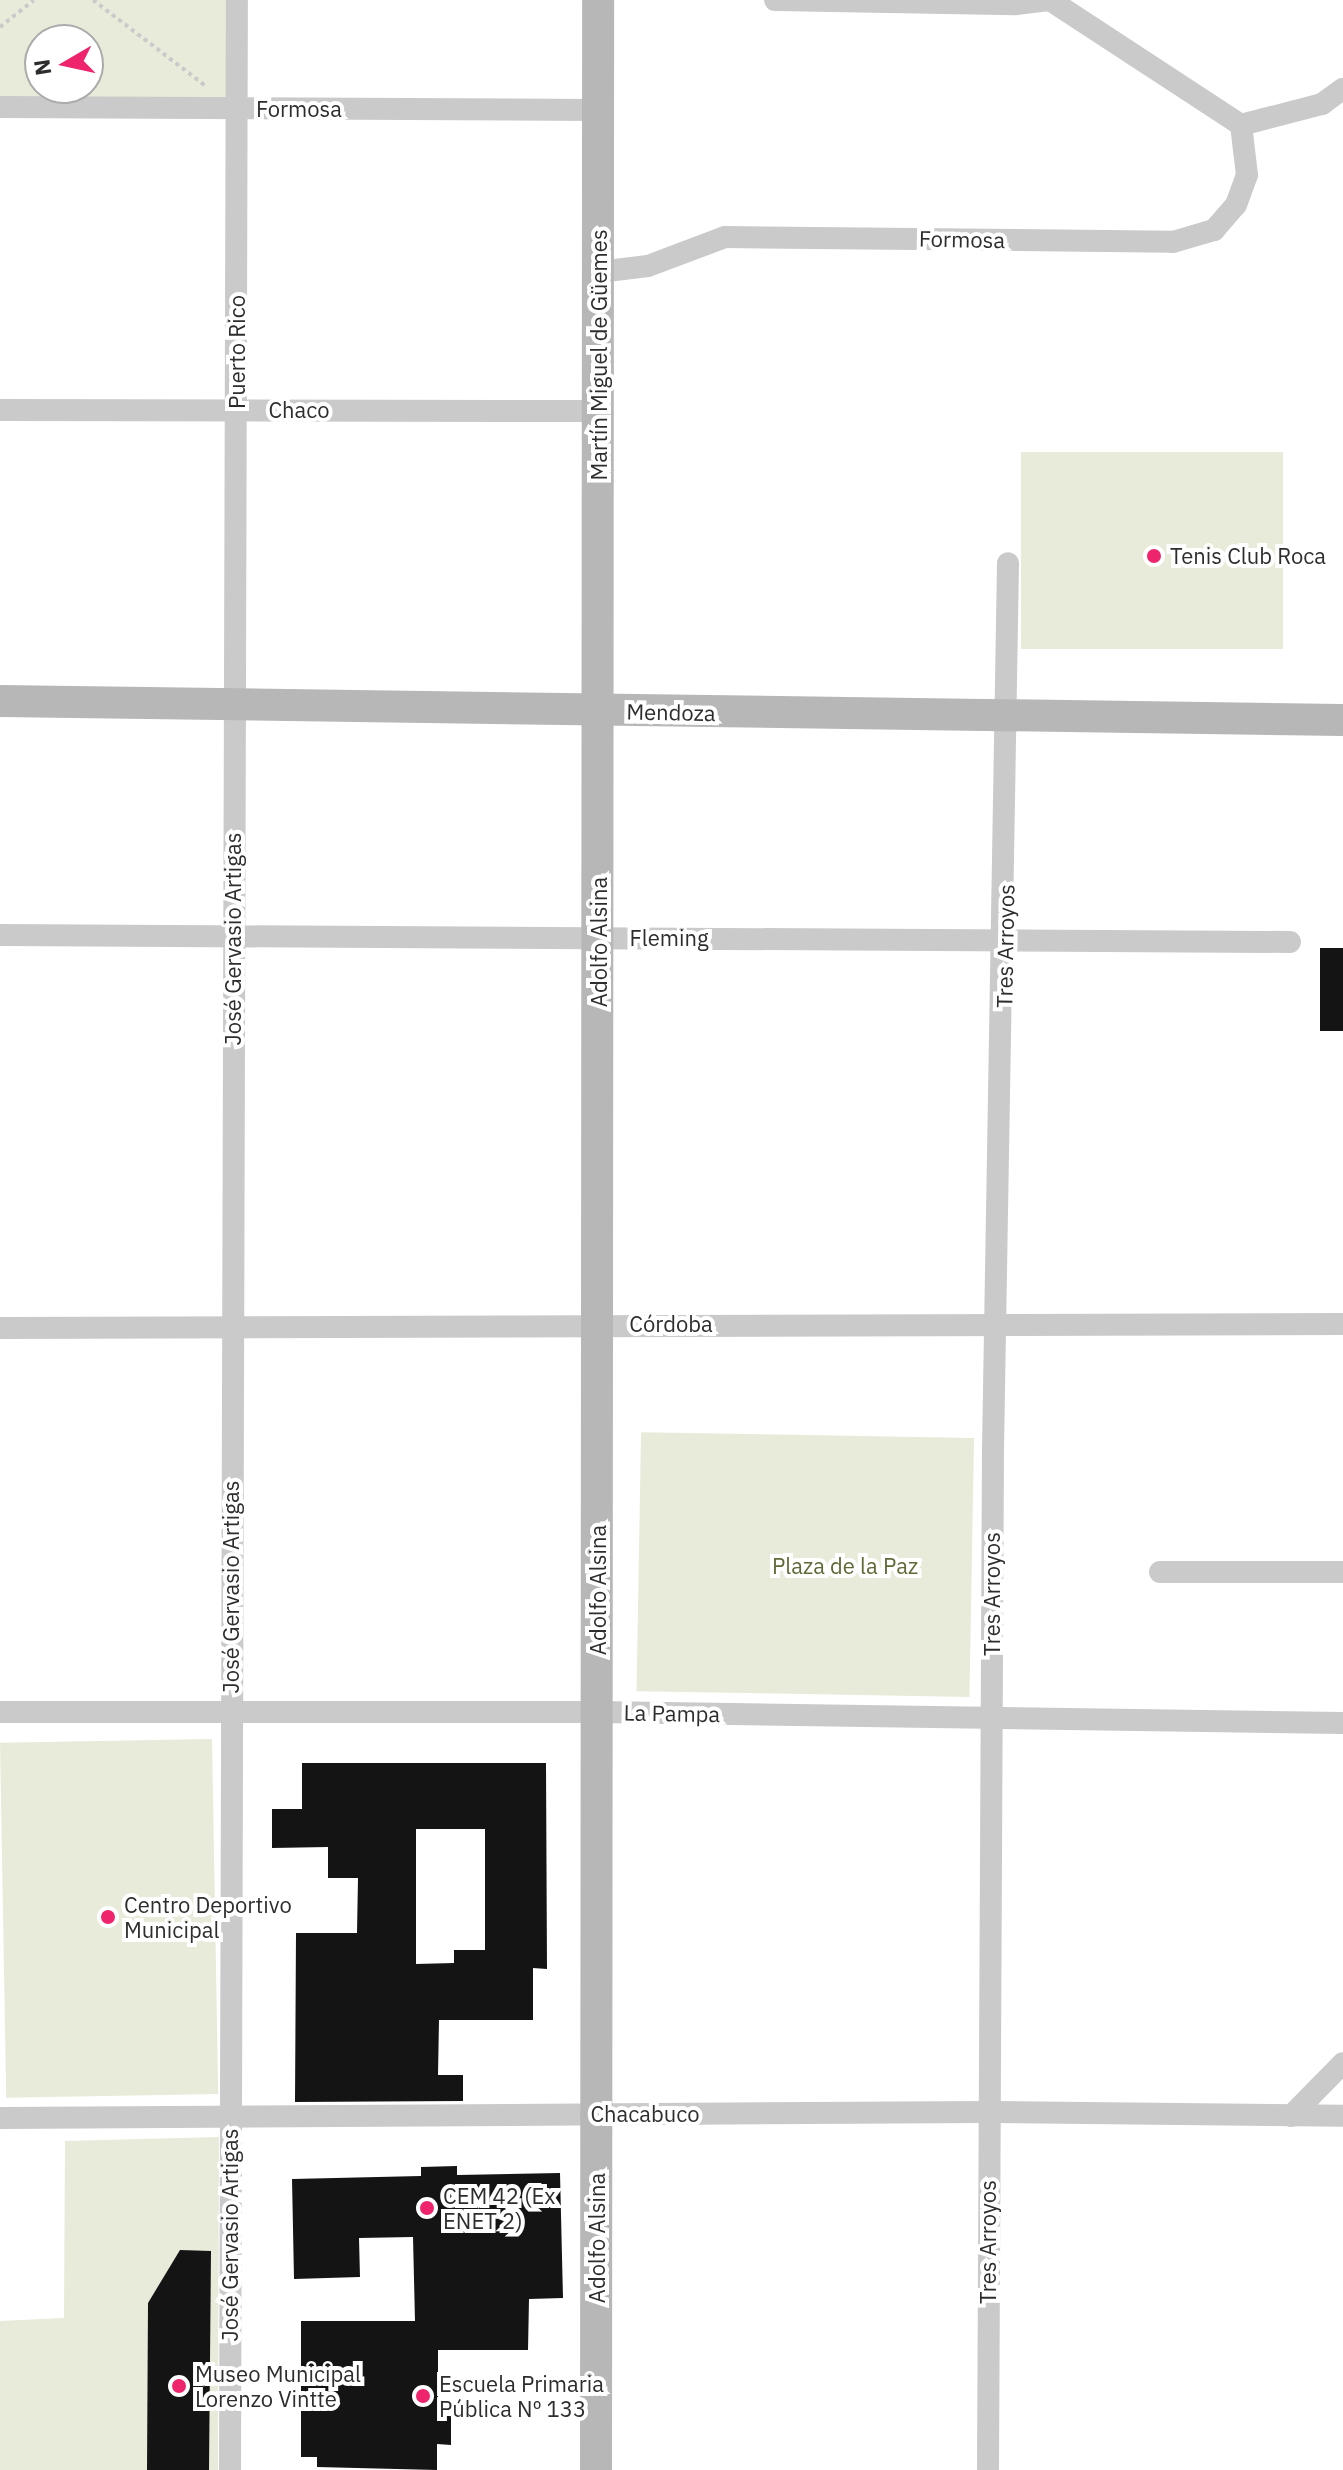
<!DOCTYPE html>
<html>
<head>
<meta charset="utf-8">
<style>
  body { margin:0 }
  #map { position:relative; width:1343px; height:2470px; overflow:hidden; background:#fff; font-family:"IBM Plex Sans",sans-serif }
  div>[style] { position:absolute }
  .green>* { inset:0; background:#e8ebd9; transform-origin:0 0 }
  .building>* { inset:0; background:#141414; transform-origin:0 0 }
  .path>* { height:4px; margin-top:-2px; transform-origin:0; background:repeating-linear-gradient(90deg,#cacaca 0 4px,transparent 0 8px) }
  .minor>* { height:22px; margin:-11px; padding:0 11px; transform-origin:11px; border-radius:11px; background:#cacaca }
  .secondary>* { height:32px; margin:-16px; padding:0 16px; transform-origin:16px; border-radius:16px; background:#b7b7b7 }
  .dots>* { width:22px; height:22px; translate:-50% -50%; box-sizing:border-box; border:4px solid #fff; border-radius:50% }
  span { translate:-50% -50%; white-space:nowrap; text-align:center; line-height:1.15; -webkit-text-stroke:8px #fff; paint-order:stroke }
  .street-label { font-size:22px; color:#2d2d2d }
  .poi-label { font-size:22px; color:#2d2d2d }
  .left { translate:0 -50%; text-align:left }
  .park-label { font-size:22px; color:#5e6a38 }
  .north { position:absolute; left:24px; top:24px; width:80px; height:80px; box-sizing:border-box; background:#fff; border:2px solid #ababab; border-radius:50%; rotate:261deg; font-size:22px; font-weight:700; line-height:32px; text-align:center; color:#2d2d2d }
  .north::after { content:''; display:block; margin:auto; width:28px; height:36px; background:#ee256d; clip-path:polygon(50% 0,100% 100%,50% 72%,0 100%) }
</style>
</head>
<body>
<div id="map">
  <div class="green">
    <i style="clip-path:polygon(evenodd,0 0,237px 0,237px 109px,0 107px,0 0,40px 40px,88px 40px,88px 88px,40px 88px,40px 40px)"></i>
    <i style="left:1283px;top:452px;width:197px;height:262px;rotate:90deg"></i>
    <i style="left:974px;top:1438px;width:259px;height:333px;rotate:91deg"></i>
    <i style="left:212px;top:1739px;width:355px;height:212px;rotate:89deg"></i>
    <i style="clip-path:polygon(219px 2137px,218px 2470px,0 2470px,0 2321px,64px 2318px,65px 2141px)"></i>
  </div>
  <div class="building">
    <i style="left:1320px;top:948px;width:23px;height:83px"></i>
    <i style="clip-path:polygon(evenodd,302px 1763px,546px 1763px,547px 1969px,533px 1968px,533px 2020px,439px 2020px,438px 2075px,463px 2075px,463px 2101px,295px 2102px,296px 1933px,357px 1933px,358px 1878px,328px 1878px,328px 1847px,272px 1848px,272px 1809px,302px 1809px,302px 1763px,416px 1829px,485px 1829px,485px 1950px,454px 1950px,454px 1963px,416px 1964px,416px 1829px)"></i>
    <i style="clip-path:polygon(457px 2166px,457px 2175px,560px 2173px,563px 2298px,529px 2299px,528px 2350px,438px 2350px,438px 2416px,451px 2416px,451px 2445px,437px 2444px,437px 2470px,317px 2467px,317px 2457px,301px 2457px,301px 2321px,415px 2321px,413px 2237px,359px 2238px,360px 2277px,294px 2279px,292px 2179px,421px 2176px,421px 2167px)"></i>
    <i style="clip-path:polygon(180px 2250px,211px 2251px,209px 2470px,147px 2470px,148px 2303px)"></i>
  </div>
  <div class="path">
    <i style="left:93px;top:0;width:142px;rotate:37.3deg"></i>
    <i style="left:0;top:27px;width:43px;rotate:-38.5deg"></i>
  </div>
  <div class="minor">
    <i style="left:775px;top:0;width:241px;rotate:1deg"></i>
    <i style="left:1016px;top:4px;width:31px;rotate:-7deg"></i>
    <i style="left:1050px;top:0;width:228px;rotate:33.2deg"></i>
    <i style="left:1241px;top:125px;width:84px;rotate:-14.5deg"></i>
    <i style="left:1322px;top:104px;width:26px;rotate:-36deg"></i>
    <i style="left:0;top:107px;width:598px;rotate:0.29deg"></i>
    <i style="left:599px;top:272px;width:49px;rotate:-7deg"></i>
    <i style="left:648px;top:266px;width:82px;rotate:-20.6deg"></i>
    <i style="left:725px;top:237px;width:448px;rotate:0.6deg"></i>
    <i style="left:1173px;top:242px;width:43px;rotate:-16.3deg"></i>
    <i style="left:1214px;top:230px;width:33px;rotate:-49deg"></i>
    <i style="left:1236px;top:205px;width:32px;rotate:-70deg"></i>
    <i style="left:1247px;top:175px;width:50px;rotate:-96.8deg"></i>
    <i style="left:0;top:410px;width:599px;rotate:0.1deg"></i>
    <i style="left:0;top:935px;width:1290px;rotate:0.31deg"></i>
    <i style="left:0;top:1328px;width:1343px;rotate:-0.17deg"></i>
    <i style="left:1160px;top:1572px;width:183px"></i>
    <i style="left:0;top:1712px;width:598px"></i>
    <i style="left:598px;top:1712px;width:745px;rotate:0.85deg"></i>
    <i style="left:1291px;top:2116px;width:74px;rotate:-45.5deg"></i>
    <i style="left:0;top:2118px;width:988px;rotate:-0.35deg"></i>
    <i style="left:988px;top:2112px;width:355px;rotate:0.6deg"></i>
    <i style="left:230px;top:2470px;width:2470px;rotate:-89.84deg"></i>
    <i style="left:988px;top:2470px;width:1021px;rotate:-89.72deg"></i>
    <i style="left:993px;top:1449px;width:886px;rotate:-89.03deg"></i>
  </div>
  <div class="secondary">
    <i style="left:0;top:701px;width:1343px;rotate:0.81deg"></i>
    <i style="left:596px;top:2470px;width:2470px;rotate:-89.95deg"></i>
  </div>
  <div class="dots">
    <i style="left:1154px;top:556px;background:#ee256d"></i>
    <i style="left:108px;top:1917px;background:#ee256d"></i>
    <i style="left:427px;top:2208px;background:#ee256d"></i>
    <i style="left:179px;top:2386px;background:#ee256d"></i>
    <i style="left:423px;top:2396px;background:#ee256d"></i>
  </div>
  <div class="street-label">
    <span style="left:299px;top:109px">Formosa</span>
    <span style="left:962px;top:239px;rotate:1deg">Formosa</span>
    <span style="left:237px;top:352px;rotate:-90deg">Puerto Rico</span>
    <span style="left:599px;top:355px;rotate:-90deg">Martín Miguel de Güemes</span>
    <span style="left:299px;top:410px">Chaco</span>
    <span style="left:671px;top:712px;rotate:1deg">Mendoza</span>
    <span style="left:669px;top:938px">Fleming</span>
    <span style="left:233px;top:939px;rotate:-90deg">José Gervasio Artigas</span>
    <span style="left:599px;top:942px;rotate:-90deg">Adolfo Alsina</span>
    <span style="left:1005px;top:946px;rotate:-89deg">Tres Arroyos</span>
    <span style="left:671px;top:1324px">Córdoba</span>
    <span style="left:231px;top:1587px;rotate:-90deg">José Gervasio Artigas</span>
    <span style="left:598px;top:1590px;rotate:-90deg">Adolfo Alsina</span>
    <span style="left:992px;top:1594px;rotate:-90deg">Tres Arroyos</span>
    <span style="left:672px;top:1713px;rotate:1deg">La Pampa</span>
    <span style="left:645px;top:2114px">Chacabuco</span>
    <span style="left:230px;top:2235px;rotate:-90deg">José Gervasio Artigas</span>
    <span style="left:597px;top:2238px;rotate:-90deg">Adolfo Alsina</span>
    <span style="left:988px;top:2242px;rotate:-90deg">Tres Arroyos</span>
  </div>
  <div class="poi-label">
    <span class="left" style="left:1170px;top:556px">Tenis Club Roca</span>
    <span class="left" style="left:124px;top:1917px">Centro Deportivo<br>Municipal</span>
    <span class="left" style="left:443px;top:2208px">CEM 42 (Ex<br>ENET 2)</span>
    <span class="left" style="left:195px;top:2386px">Museo Municipal<br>Lorenzo Vintte</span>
    <span class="left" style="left:439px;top:2396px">Escuela Primaria<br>Pública Nº 133</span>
  </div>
  <div class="park-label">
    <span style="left:845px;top:1566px">Plaza de la Paz</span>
  </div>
  <div class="north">N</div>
</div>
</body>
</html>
